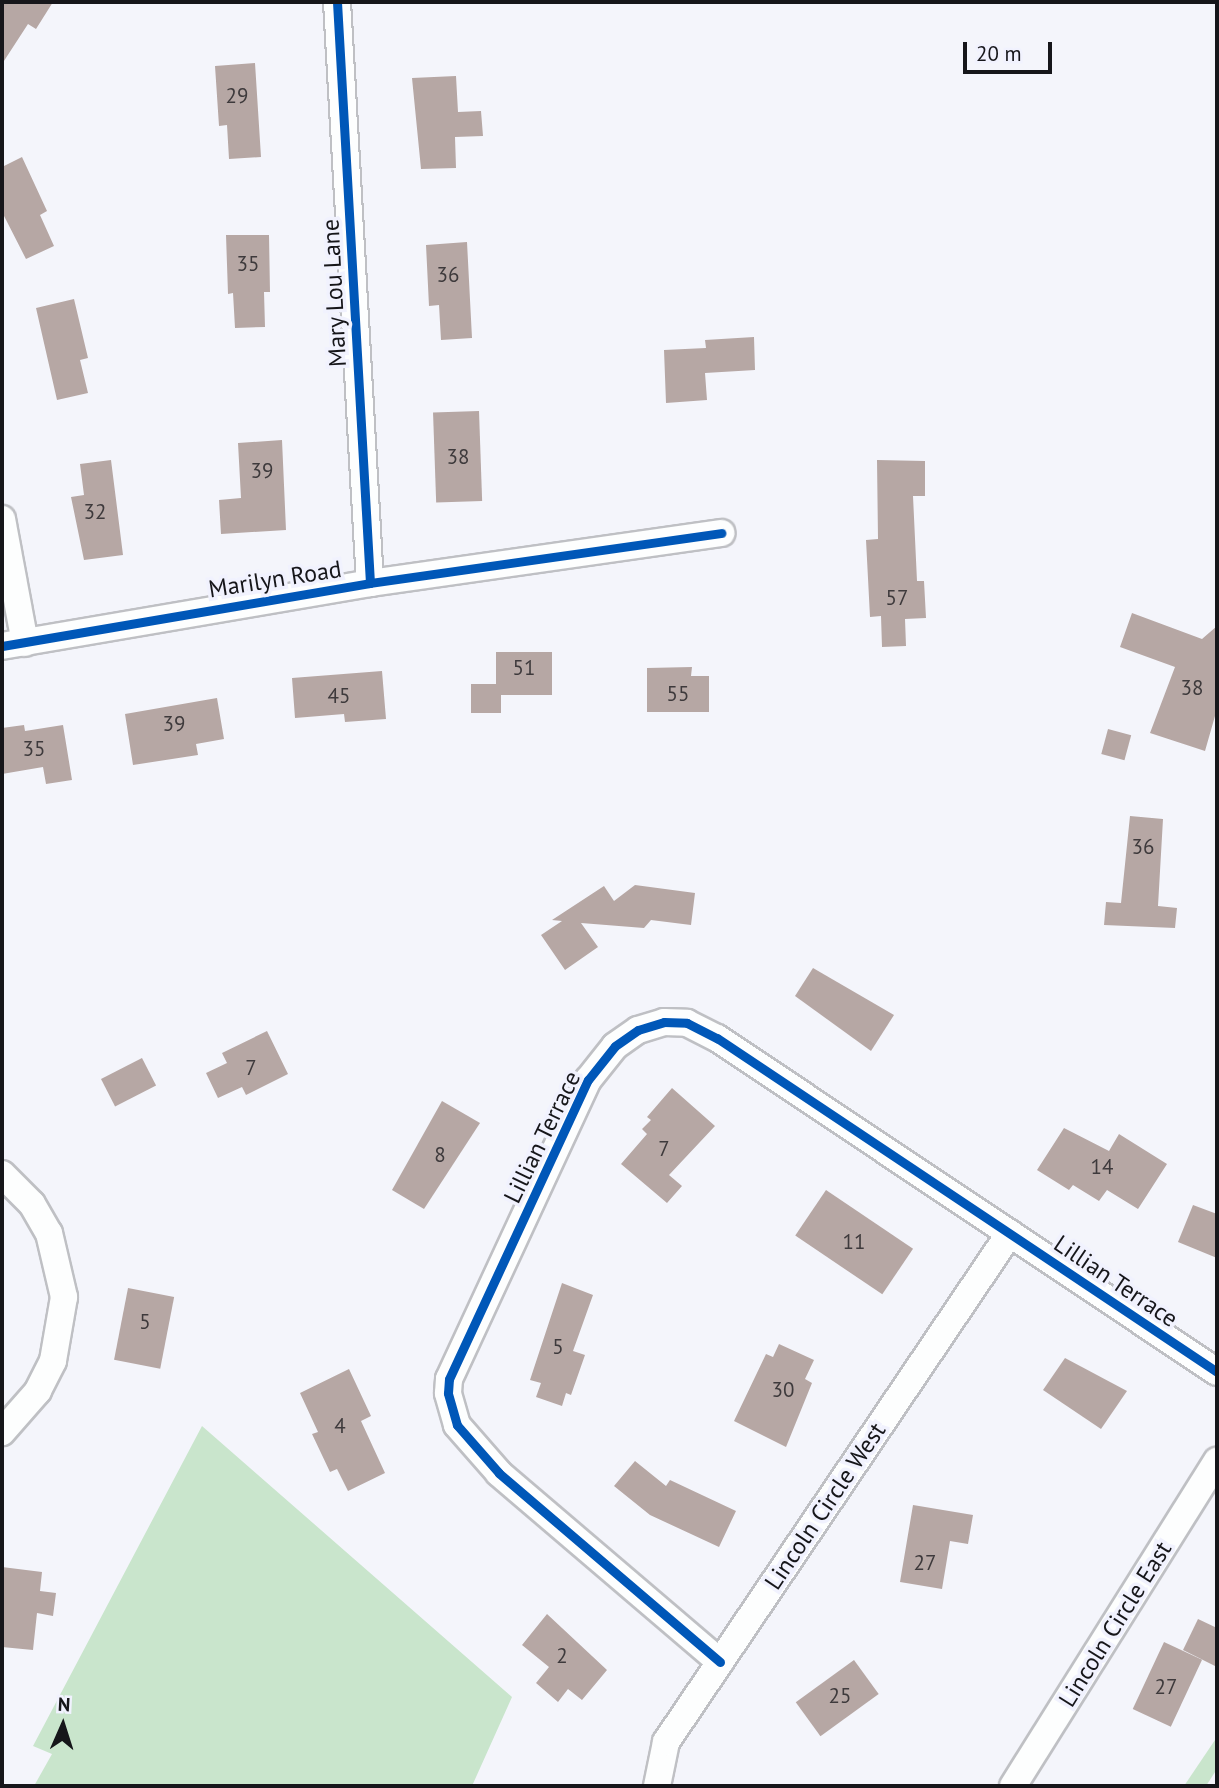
<!DOCTYPE html>
<html>
<head>
<meta charset="utf-8">
<style>
  body { margin:0 }
  #map { position:relative; width:1219px; height:1788px; overflow:hidden; background:#f4f5fb; font-family:"PT Sans",sans-serif }
  div>[style] { position:absolute }
  .green>* { inset:0; background:#c9e5cc }
  .building>* { inset:0; background:#b6a7a4; transform-origin:0 0 }
  .roads { filter:drop-shadow(2px 0 #bfc0c4) drop-shadow(-2px 0 #bfc0c4) drop-shadow(0 2px #bfc0c4) drop-shadow(0 -2px #bfc0c4) }
  .street>* { height:26px; margin:-13px; padding:0 13px; transform-origin:13px; border-radius:13px; background:#fdfefe }
  .cycleway>* { height:9px; margin:-4.5px; padding:0 4.5px; transform-origin:4.5px; border-radius:4.5px; background:#0057b8 }
  span { translate:-50% -50%; white-space:nowrap; text-align:center; line-height:1.15; -webkit-text-stroke:7px #f1f2fe; paint-order:stroke }
  .number-label { font-size:21px; color:#3e3a3c }
  .number-label span { -webkit-text-stroke-width:0 }
  .street-label { font-size:24px; color:#16161a }
  .frame { position:absolute; inset:0; border:4px solid #16161a; pointer-events:none }
  .north { position:absolute; left:28px; top:1690px; width:70px; height:70px; -webkit-text-stroke:5px #f1f2fe; paint-order:stroke; rotate:3deg; font-size:19px; font-weight:700; line-height:28px; text-align:center; color:#16161a }
  .north::after { content:''; display:block; margin:auto; width:24px; height:32px; background:#16161a; clip-path:polygon(50% 0,100% 100%,50% 72%,0 100%) }
  .scale { position:absolute; left:963px; top:42px; width:89px; height:32px; box-sizing:border-box; border:4px solid #16161a; border-top:0; padding-left:9px; font-size:21px; line-height:24px; white-space:nowrap; color:#16161a; -webkit-text-stroke:5px #f1f2fe; paint-order:stroke }
</style>
</head>
<body>
<div id="map">
  <div class="green">
    <i style="clip-path:polygon(202px 1426px,512px 1697px,472px 1786px,34px 1786px,52px 1754px,33px 1746px)"></i>
    <i style="clip-path:polygon(1217px 1737px,1217px 1769px,1206px 1786px,1184px 1786px)"></i>
  </div>
  <div class="building">
    <i style="clip-path:polygon(2px 2px,53px 2px,36px 29px,28px 24px,2px 64px)"></i>
    <i style="clip-path:polygon(255px 63px,261px 157px,229px 159px,227px 125px,219px 126px,215px 66px)"></i>
    <i style="clip-path:polygon(456px 76px,458px 112px,481px 111px,483px 136px,455px 137px,456px 168px,421px 169px,412px 78px)"></i>
    <i style="clip-path:polygon(22px 157px,47px 211px,40px 215px,54px 246px,26px 259px,2px 212px,2px 167px)"></i>
    <i style="clip-path:polygon(226px 235px,269px 235px,270px 292px,264px 292px,265px 327px,235px 328px,233px 293px,228px 294px)"></i>
    <i style="clip-path:polygon(467px 242px,472px 338px,441px 340px,439px 305px,429px 306px,426px 245px)"></i>
    <i style="clip-path:polygon(74px 299px,88px 358px,80px 360px,88px 393px,57px 400px,36px 308px)"></i>
    <i style="clip-path:polygon(754px 337px,755px 370px,705px 373px,707px 400px,666px 403px,664px 350px,706px 348px,705px 340px)"></i>
    <i style="left:479px;top:411px;width:90px;height:46px;rotate:88deg"></i>
    <i style="clip-path:polygon(282px 440px,286px 530px,221px 534px,219px 500px,241px 498px,238px 443px)"></i>
    <i style="clip-path:polygon(111px 460px,123px 555px,84px 560px,71px 497px,84px 495px,80px 464px)"></i>
    <i style="clip-path:polygon(877px 460px,925px 461px,925px 496px,913px 496px,917px 581px,924px 581px,926px 618px,905px 619px,906px 646px,882px 647px,881px 616px,870px 617px,866px 540px,878px 539px)"></i>
    <i style="clip-path:polygon(1132px 613px,1202px 639px,1217px 626px,1217px 709px,1205px 751px,1150px 733px,1175px 667px,1120px 647px)"></i>
    <i style="clip-path:polygon(496px 652px,552px 652px,552px 695px,501px 695px,501px 713px,471px 713px,471px 684px,496px 684px)"></i>
    <i style="clip-path:polygon(692px 667px,691px 676px,709px 676px,709px 712px,647px 712px,647px 668px)"></i>
    <i style="clip-path:polygon(382px 671px,386px 719px,345px 722px,344px 714px,295px 718px,292px 678px)"></i>
    <i style="clip-path:polygon(217px 698px,224px 739px,196px 744px,198px 755px,133px 765px,125px 714px)"></i>
    <i style="clip-path:polygon(24px 725px,25px 731px,63px 725px,72px 780px,46px 784px,43px 767px,2px 774px,2px 728px)"></i>
    <i style="left:1108px;top:729px;width:24px;height:26px;rotate:15deg"></i>
    <i style="clip-path:polygon(1130px 816px,1163px 819px,1158px 906px,1177px 908px,1175px 928px,1104px 925px,1106px 902px,1121px 903px)"></i>
    <i style="clip-path:polygon(635px 885px,695px 893px,691px 925px,651px 920px,644px 928px,581px 923px,598px 947px,565px 970px,541px 935px,562px 921px,552px 920px,604px 886px,614px 901px)"></i>
    <i style="clip-path:polygon(813px 968px,894px 1015px,871px 1051px,795px 996px)"></i>
    <i style="clip-path:polygon(267px 1031px,288px 1074px,246px 1095px,242px 1087px,218px 1098px,206px 1073px,227px 1063px,222px 1053px)"></i>
    <i style="left:142px;top:1058px;width:31px;height:46px;rotate:63deg"></i>
    <i style="clip-path:polygon(672px 1088px,715px 1126px,669px 1175px,682px 1186px,667px 1203px,621px 1164px,647px 1134px,642px 1129px,651px 1120px,647px 1117px)"></i>
    <i style="clip-path:polygon(442px 1101px,480px 1123px,424px 1209px,392px 1190px)"></i>
    <i style="clip-path:polygon(1064px 1128px,1109px 1151px,1119px 1134px,1167px 1164px,1138px 1209px,1107px 1190px,1099px 1201px,1073px 1185px,1069px 1190px,1037px 1170px)"></i>
    <i style="left:826px;top:1190px;width:105px;height:55px;rotate:34deg"></i>
    <i style="clip-path:polygon(1193px 1205px,1217px 1214px,1217px 1258px,1178px 1242px)"></i>
    <i style="clip-path:polygon(562px 1283px,593px 1295px,573px 1351px,585px 1355px,571px 1395px,566px 1393px,562px 1406px,536px 1397px,541px 1383px,530px 1380px)"></i>
    <i style="left:128px;top:1288px;width:47px;height:73px;rotate:11deg"></i>
    <i style="clip-path:polygon(779px 1344px,814px 1360px,805px 1379px,812px 1383px,786px 1447px,734px 1421px,766px 1354px,773px 1357px)"></i>
    <i style="clip-path:polygon(1065px 1358px,1127px 1391px,1101px 1429px,1043px 1390px)"></i>
    <i style="clip-path:polygon(349px 1369px,371px 1416px,361px 1421px,385px 1473px,348px 1491px,337px 1469px,330px 1472px,312px 1434px,318px 1432px,300px 1393px)"></i>
    <i style="clip-path:polygon(635px 1461px,666px 1486px,670px 1480px,736px 1511px,719px 1547px,650px 1515px,614px 1486px)"></i>
    <i style="clip-path:polygon(913px 1505px,973px 1515px,968px 1544px,950px 1541px,942px 1589px,900px 1582px)"></i>
    <i style="clip-path:polygon(2px 1567px,42px 1572px,40px 1591px,56px 1593px,53px 1616px,37px 1613px,33px 1650px,2px 1647px)"></i>
    <i style="clip-path:polygon(547px 1614px,607px 1670px,582px 1700px,568px 1689px,558px 1702px,536px 1683px,549px 1667px,522px 1645px)"></i>
    <i style="clip-path:polygon(1198px 1619px,1217px 1628px,1217px 1667px,1183px 1650px)"></i>
    <i style="left:1164px;top:1642px;width:42px;height:74px;rotate:25deg"></i>
    <i style="left:854px;top:1660px;width:42px;height:72px;rotate:54deg"></i>
  </div>
  <div class="roads">
    <div class="street">
      <i style="left:337px;top:2px;width:582px;rotate:86.75deg"></i>
      <i style="left:2px;top:519px;width:126px;rotate:79.5deg"></i>
      <i style="left:2px;top:646px;width:373px;rotate:-9.7deg"></i>
      <i style="left:370px;top:583px;width:355px;rotate:-8.1deg"></i>
      <i style="left:2px;top:1174px;width:42px;rotate:45deg"></i>
      <i style="left:32px;top:1204px;width:34px;rotate:60deg"></i>
      <i style="left:49px;top:1233px;width:66px;rotate:76.8deg"></i>
      <i style="left:64px;top:1297px;width:65px;rotate:99.8deg"></i>
      <i style="left:53px;top:1361px;width:34px;rotate:117deg"></i>
      <i style="left:38px;top:1391px;width:55px;rotate:131.3deg"></i>
      <i style="left:720px;top:1662px;width:291px;rotate:-139.5deg"></i>
      <i style="left:499px;top:1473px;width:64px;rotate:-131.2deg"></i>
      <i style="left:457px;top:1425px;width:33px;rotate:-106deg"></i>
      <i style="left:448px;top:1393px;width:14px;rotate:-86deg"></i>
      <i style="left:449px;top:1379px;width:330px;rotate:-65.1deg"></i>
      <i style="left:588px;top:1080px;width:43px;rotate:-51.5deg"></i>
      <i style="left:615px;top:1046px;width:28px;rotate:-35deg"></i>
      <i style="left:638px;top:1030px;width:27px;rotate:-17deg"></i>
      <i style="left:664px;top:1022px;width:23px;rotate:2deg"></i>
      <i style="left:687px;top:1023px;width:34px;rotate:27deg"></i>
      <i style="left:717px;top:1038px;width:601px;rotate:33.74deg"></i>
      <i style="left:657px;top:1786px;width:45px;rotate:-78.4deg"></i>
      <i style="left:666px;top:1742px;width:614px;rotate:-55.95deg"></i>
      <i style="left:1013px;top:1786px;width:384px;rotate:-57.9deg"></i>
    </div>
  </div>
  <div class="cycleway">
    <i style="left:337px;top:2px;width:582px;rotate:86.75deg"></i>
    <i style="left:2px;top:646px;width:373px;rotate:-9.7deg"></i>
    <i style="left:370px;top:583px;width:355px;rotate:-8.1deg"></i>
    <i style="left:720px;top:1662px;width:291px;rotate:-139.5deg"></i>
    <i style="left:499px;top:1473px;width:64px;rotate:-131.2deg"></i>
    <i style="left:457px;top:1425px;width:33px;rotate:-106deg"></i>
    <i style="left:448px;top:1393px;width:14px;rotate:-86deg"></i>
    <i style="left:449px;top:1379px;width:330px;rotate:-65.1deg"></i>
    <i style="left:588px;top:1080px;width:43px;rotate:-51.5deg"></i>
    <i style="left:615px;top:1046px;width:28px;rotate:-35deg"></i>
    <i style="left:638px;top:1030px;width:27px;rotate:-17deg"></i>
    <i style="left:664px;top:1022px;width:23px;rotate:2deg"></i>
    <i style="left:687px;top:1023px;width:34px;rotate:27deg"></i>
    <i style="left:717px;top:1038px;width:601px;rotate:33.74deg"></i>
  </div>
  <div class="number-label">
    <span style="left:237px;top:96px">29</span>
    <span style="left:248px;top:264px">35</span>
    <span style="left:448px;top:275px">36</span>
    <span style="left:458px;top:457px">38</span>
    <span style="left:262px;top:471px">39</span>
    <span style="left:95px;top:512px">32</span>
    <span style="left:897px;top:598px">57</span>
    <span style="left:524px;top:668px">51</span>
    <span style="left:1192px;top:688px">38</span>
    <span style="left:678px;top:694px">55</span>
    <span style="left:339px;top:696px">45</span>
    <span style="left:174px;top:724px">39</span>
    <span style="left:34px;top:749px">35</span>
    <span style="left:1143px;top:847px">36</span>
    <span style="left:251px;top:1068px">7</span>
    <span style="left:664px;top:1149px">7</span>
    <span style="left:440px;top:1155px">8</span>
    <span style="left:1102px;top:1167px">14</span>
    <span style="left:854px;top:1242px">11</span>
    <span style="left:145px;top:1322px">5</span>
    <span style="left:558px;top:1347px">5</span>
    <span style="left:783px;top:1390px">30</span>
    <span style="left:340px;top:1426px">4</span>
    <span style="left:925px;top:1563px">27</span>
    <span style="left:562px;top:1656px">2</span>
    <span style="left:1166px;top:1687px">27</span>
    <span style="left:840px;top:1696px">25</span>
  </div>
  <div class="street-label">
    <span style="left:334px;top:293px;rotate:-93deg">Mary Lou Lane</span>
    <span style="left:275px;top:579px;rotate:-9deg">Marilyn Road</span>
    <span style="left:542px;top:1137px;rotate:-64deg">Lillian Terrace</span>
    <span style="left:1116px;top:1281px;rotate:34deg">Lillian Terrace</span>
    <span style="left:825px;top:1506px;rotate:-56deg">Lincoln Circle West</span>
    <span style="left:1115px;top:1624px;rotate:-58deg">Lincoln Circle East</span>
  </div>
  <div class="frame"></div>
  <div class="north">N</div>
  <div class="scale">20 m</div>
</div>
</body>
</html>
